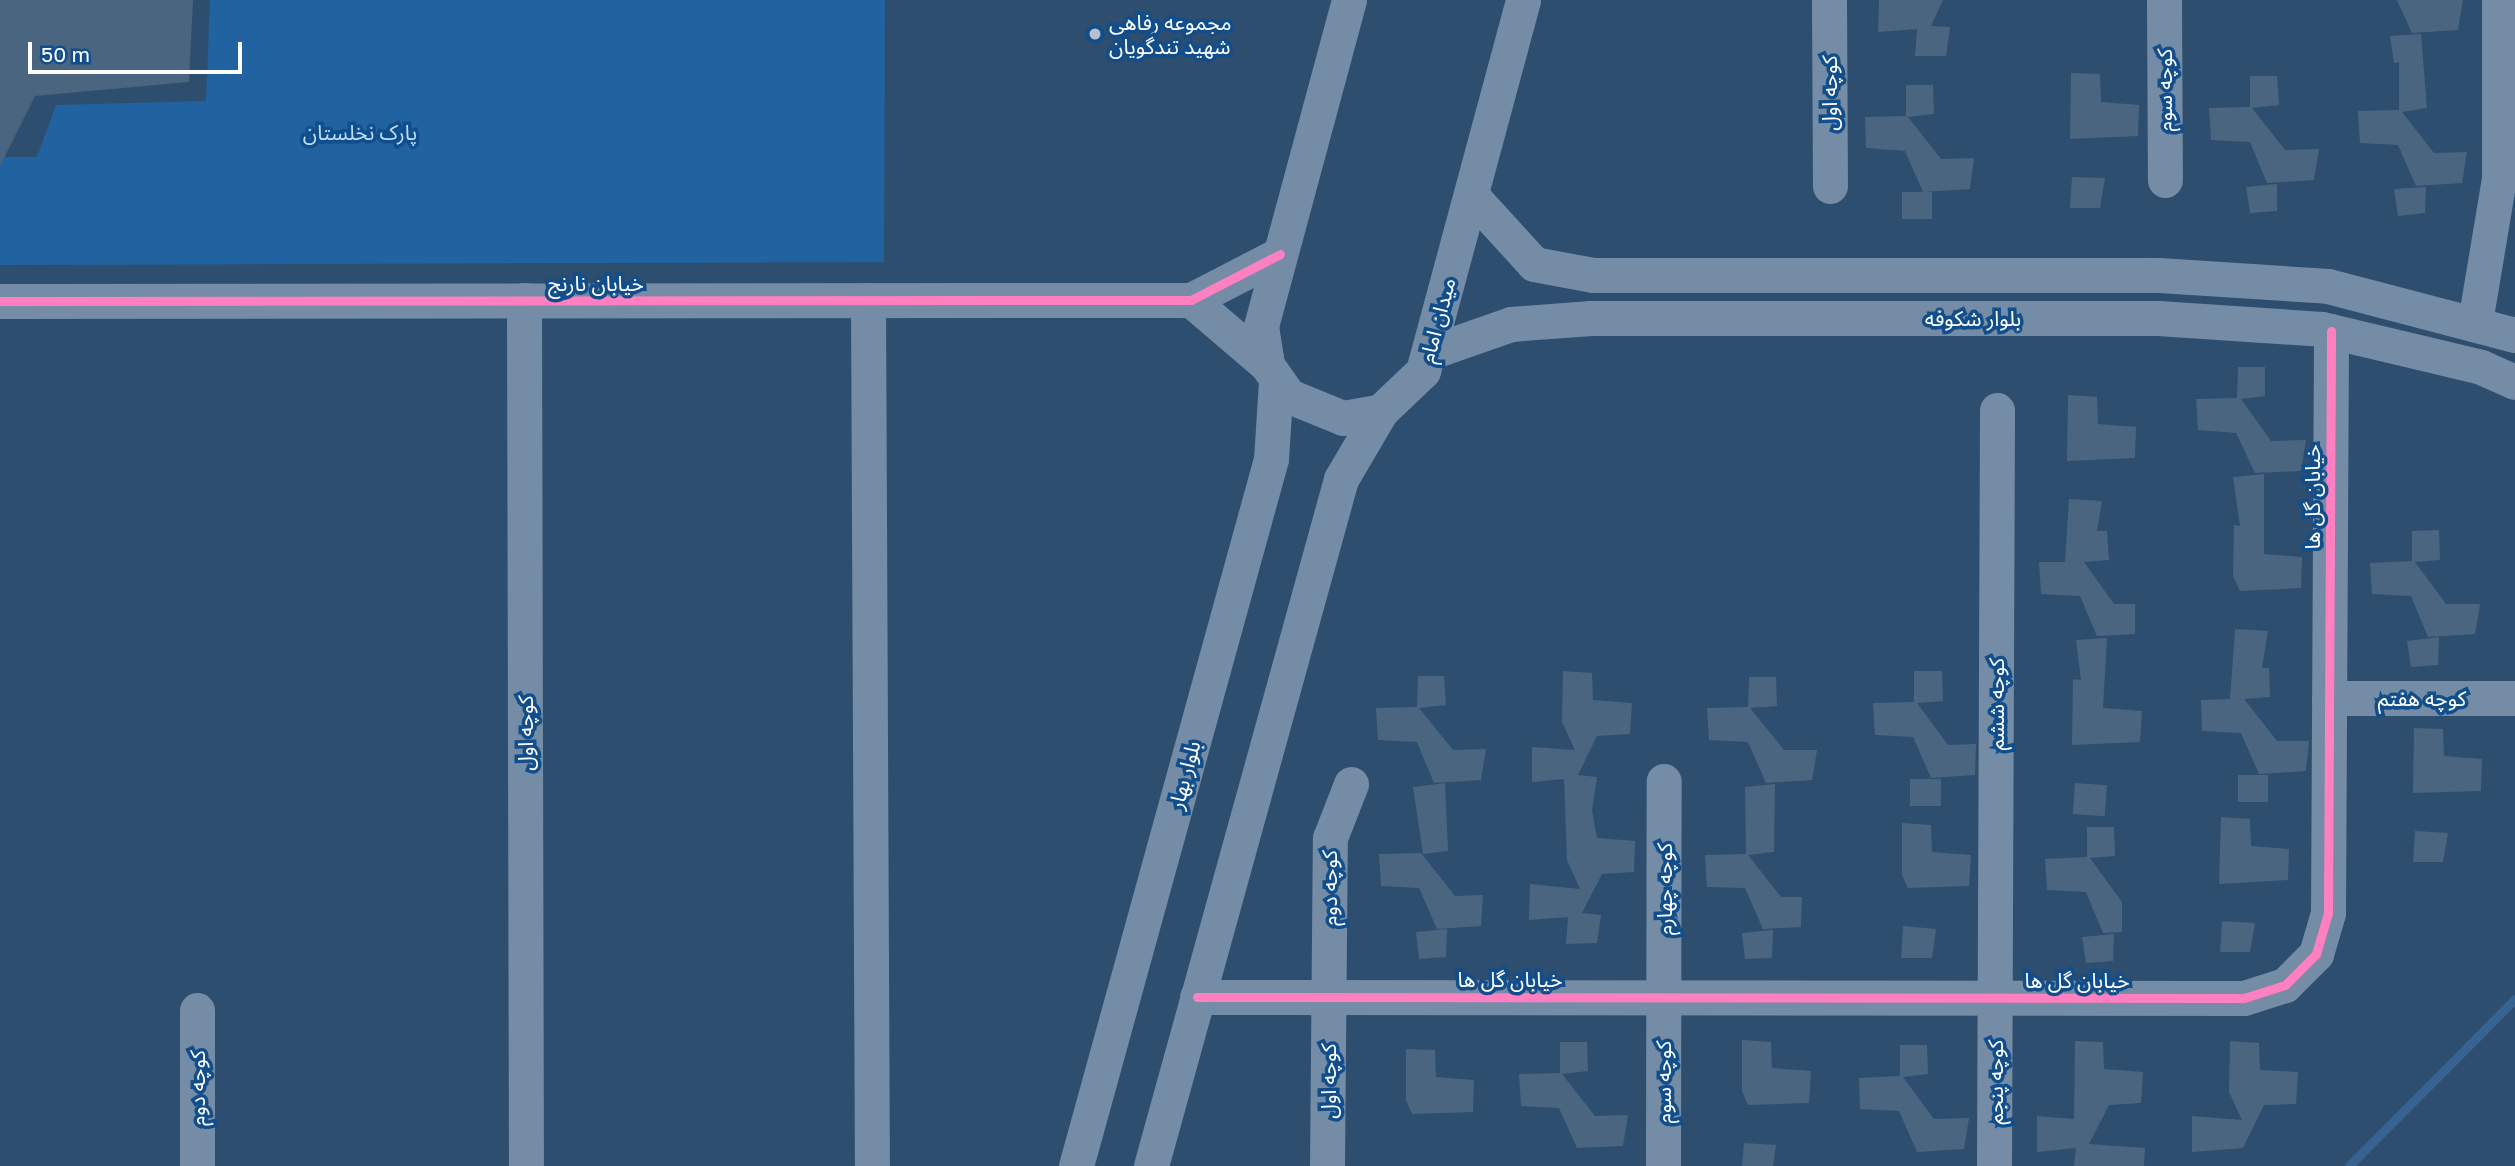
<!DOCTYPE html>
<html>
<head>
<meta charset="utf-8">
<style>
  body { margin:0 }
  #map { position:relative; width:2515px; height:1166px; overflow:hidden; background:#2d4e6f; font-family:"Golos Text","Noto Sans Arabic",sans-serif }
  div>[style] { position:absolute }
  .green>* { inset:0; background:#2163a1 }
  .stream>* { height:9px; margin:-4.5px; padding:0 4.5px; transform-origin:4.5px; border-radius:4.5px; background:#376390 }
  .building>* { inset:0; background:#4a6580; transform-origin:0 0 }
  .minor>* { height:35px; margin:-17.5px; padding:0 17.5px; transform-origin:17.5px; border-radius:17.5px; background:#748ca5 }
  .cycleway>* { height:9px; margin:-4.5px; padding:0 4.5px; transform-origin:4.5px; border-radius:4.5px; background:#ff80c0 }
  .dots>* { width:19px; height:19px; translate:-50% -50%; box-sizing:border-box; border:4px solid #114e8b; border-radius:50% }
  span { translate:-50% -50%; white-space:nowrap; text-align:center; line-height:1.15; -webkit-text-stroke:7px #114e8b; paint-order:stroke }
  .poi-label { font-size:21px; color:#fff }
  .left { translate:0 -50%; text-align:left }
  .street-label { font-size:21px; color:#fff }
  .park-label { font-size:21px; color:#bedefd }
  .scale { position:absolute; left:28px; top:42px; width:214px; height:32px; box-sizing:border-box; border:4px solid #fff; border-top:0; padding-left:9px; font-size:21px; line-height:24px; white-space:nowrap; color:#fff; -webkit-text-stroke:5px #114e8b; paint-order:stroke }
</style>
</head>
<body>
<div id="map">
  <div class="green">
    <i style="clip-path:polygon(210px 0,885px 0,884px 262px,0 265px,0 157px,37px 157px,56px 105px,206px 101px)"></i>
  </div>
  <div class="stream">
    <i style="left:2349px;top:1166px;width:235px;rotate:-45.2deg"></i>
  </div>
  <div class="building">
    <i style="clip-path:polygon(0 0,193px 0,189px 82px,35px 96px,0 166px)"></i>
    <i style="clip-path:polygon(1879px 0,1943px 0,1931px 26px,1950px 27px,1946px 56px,1915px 56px,1917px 29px,1878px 32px)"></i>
    <i style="clip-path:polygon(2397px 0,2463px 0,2458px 30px,2412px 33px)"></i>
    <i style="clip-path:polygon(2421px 34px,2427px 108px,2402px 112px,2434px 153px,2467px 152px,2462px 183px,2416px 186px,2398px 145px,2360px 143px,2358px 111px,2399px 110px,2399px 62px,2394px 63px,2390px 36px)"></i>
    <i style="clip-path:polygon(2071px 73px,2100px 74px,2101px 102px,2139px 105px,2138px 136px,2070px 139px)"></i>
    <i style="clip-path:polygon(2250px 76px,2277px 76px,2279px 105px,2252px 108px,2285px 150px,2319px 149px,2314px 180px,2267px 183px,2250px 142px,2211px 140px,2209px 108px,2250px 107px)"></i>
    <i style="clip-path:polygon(1906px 85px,1933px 85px,1934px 114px,1908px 117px,1941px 159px,1974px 158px,1970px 189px,1923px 192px,1905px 151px,1866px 148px,1865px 117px,1906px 116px)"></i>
    <i style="clip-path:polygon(2072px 177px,2105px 178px,2100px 208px,2070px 208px)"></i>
    <i style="clip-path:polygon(2277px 184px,2277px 211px,2250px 213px,2246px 187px)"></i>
    <i style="clip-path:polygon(2426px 187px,2425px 213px,2398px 216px,2394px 189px)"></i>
    <i style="left:1932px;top:192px;width:27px;height:30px;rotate:90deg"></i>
    <i style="clip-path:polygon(2238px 367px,2265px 367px,2265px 396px,2241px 399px,2271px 441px,2306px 440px,2301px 471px,2255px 473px,2236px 433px,2198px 430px,2196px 399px,2237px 398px)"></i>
    <i style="clip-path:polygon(2068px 395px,2097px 397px,2098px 424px,2136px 427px,2135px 458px,2067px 461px)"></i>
    <i style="clip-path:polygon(2264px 474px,2264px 554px,2302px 557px,2301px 588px,2240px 591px,2233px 576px,2234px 525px,2240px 526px,2233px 477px)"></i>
    <i style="clip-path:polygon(2069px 499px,2102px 501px,2097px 531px,2107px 531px,2109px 560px,2084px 562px,2114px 604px,2135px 604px,2135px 634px,2097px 636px,2080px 596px,2041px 594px,2039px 562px,2065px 562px)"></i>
    <i style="clip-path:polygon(2439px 530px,2440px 560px,2415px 562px,2446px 604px,2480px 604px,2475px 634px,2428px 637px,2411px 596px,2372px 594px,2370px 563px,2412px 561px,2412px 531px)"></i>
    <i style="clip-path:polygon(2235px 629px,2268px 631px,2262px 668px,2269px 668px,2270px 697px,2244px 699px,2277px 741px,2309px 741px,2306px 771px,2259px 774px,2241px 733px,2202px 731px,2201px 700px,2230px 699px)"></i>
    <i style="clip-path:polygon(2439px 637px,2438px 665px,2411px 667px,2407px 641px)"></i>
    <i style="clip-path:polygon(2107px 638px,2103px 708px,2142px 711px,2140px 742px,2072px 745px,2073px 679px,2081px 680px,2076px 640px)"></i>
    <i style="clip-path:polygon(1563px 671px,1592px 673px,1593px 700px,1632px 703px,1630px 734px,1597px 736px,1578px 775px,1597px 777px,1592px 811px,1597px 838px,1635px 841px,1634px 872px,1602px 874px,1582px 913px,1601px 915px,1597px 943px,1566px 944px,1568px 917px,1529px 920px,1530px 884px,1580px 889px,1567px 860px,1564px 779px,1532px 782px,1532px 747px,1575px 750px,1562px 722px)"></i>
    <i style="clip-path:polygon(1914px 671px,1942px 671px,1943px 701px,1917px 703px,1948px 745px,1976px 744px,1975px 775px,1931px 778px,1913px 737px,1875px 735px,1873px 703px,1914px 702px)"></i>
    <i style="clip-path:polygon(1418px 676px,1444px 676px,1446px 705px,1419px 708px,1453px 750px,1486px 749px,1481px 780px,1434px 783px,1417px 742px,1378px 740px,1376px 708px,1417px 707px)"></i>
    <i style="clip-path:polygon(1749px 677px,1776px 677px,1777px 706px,1750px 708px,1784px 750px,1817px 750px,1812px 780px,1766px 783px,1748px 742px,1709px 740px,1707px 708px,1748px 707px)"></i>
    <i style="clip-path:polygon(2414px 728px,2443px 729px,2444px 756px,2482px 759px,2481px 791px,2413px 793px)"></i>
    <i style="left:2268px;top:775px;width:27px;height:30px;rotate:90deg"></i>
    <i style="left:1941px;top:779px;width:27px;height:31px;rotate:90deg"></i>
    <i style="clip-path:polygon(1445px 783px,1448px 851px,1423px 854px,1413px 787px)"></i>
    <i style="left:2075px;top:783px;width:32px;height:31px;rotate:4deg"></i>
    <i style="clip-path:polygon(1775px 784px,1774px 852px,1748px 855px,1781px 897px,1802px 897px,1801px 927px,1763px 929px,1745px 888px,1707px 887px,1705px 855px,1746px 854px,1745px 787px)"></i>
    <i style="clip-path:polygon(2221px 817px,2250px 819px,2251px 846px,2289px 849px,2288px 880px,2219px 884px)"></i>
    <i style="clip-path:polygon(1902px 823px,1931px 825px,1932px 852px,1971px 855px,1969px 886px,1908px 888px,1902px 875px)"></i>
    <i style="clip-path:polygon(2087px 827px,2114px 827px,2115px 856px,2090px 858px,2122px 902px,2122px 932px,2103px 933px,2086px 892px,2047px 890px,2045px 859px,2087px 857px)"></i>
    <i style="clip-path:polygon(2415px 831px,2448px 833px,2443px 862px,2413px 862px)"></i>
    <i style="clip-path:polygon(1421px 853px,1455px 896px,1483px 895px,1481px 926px,1437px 929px,1419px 888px,1381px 886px,1379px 854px)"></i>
    <i style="clip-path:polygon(2222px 921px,2255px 923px,2250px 952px,2220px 952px)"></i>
    <i style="clip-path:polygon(1903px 926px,1936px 929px,1932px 958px,1901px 958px)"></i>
    <i style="clip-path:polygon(1447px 929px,1446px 957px,1419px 959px,1416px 932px)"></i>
    <i style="clip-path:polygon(1773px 930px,1772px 958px,1745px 959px,1742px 933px)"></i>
    <i style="clip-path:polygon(2114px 934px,2113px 961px,2086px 963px,2082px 937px)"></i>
    <i style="clip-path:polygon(1742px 1040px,1771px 1042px,1772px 1068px,1811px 1071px,1809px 1103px,1748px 1105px,1742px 1091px)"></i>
    <i style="clip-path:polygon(2075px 1041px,2103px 1042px,2104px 1069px,2143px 1072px,2141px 1103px,2109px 1105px,2089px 1144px,2145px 1148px,2144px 1166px,2074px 1166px,2076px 1148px,2037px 1152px,2037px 1116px,2074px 1119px)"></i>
    <i style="clip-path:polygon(2230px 1041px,2259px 1043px,2260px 1070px,2298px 1072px,2296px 1104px,2264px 1105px,2243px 1148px,2192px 1152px,2192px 1116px,2242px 1120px,2229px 1092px)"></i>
    <i style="clip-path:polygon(1560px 1042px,1587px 1042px,1588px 1071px,1562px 1074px,1595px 1116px,1628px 1115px,1623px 1146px,1577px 1148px,1559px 1108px,1521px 1106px,1519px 1074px,1560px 1073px)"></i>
    <i style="clip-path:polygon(1900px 1045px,1927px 1045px,1928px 1074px,1903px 1077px,1934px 1119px,1969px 1118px,1964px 1149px,1917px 1152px,1899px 1111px,1860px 1109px,1859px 1078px,1900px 1076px)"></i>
    <i style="clip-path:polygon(1406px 1049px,1435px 1050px,1436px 1077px,1474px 1080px,1473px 1112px,1412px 1114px,1406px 1100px)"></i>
    <i style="clip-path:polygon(1744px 1143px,1776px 1145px,1773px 1166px,1742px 1166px)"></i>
  </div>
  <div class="minor">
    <i style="left:1349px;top:0;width:338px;rotate:105.1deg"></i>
    <i style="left:1261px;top:326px;width:39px;rotate:81deg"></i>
    <i style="left:1267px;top:365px;width:38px;rotate:55deg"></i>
    <i style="left:1289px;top:396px;width:58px;rotate:22.2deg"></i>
    <i style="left:1343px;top:418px;width:39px;rotate:-10deg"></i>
    <i style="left:1381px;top:411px;width:58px;rotate:-43.6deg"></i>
    <i style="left:1423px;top:371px;width:384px;rotate:-74.9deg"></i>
    <i style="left:1829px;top:0;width:186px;rotate:89.7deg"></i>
    <i style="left:2164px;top:0;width:180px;rotate:89.7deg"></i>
    <i style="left:1471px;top:195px;width:93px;rotate:47.6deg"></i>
    <i style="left:1534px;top:264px;width:60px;rotate:10.6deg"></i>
    <i style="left:1593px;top:275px;width:566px"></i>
    <i style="left:2159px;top:275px;width:169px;rotate:3.7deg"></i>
    <i style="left:2328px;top:286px;width:193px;rotate:14.7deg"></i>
    <i style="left:524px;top:300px;width:866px;rotate:89.87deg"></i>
    <i style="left:868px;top:300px;width:866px;rotate:89.74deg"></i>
    <i style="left:1191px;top:300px;width:100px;rotate:40.5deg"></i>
    <i style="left:0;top:301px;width:1191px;rotate:-0.05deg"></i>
    <i style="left:1191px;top:300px;width:100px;rotate:-27.3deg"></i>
    <i style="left:2475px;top:322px;width:146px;rotate:-80.5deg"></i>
    <i style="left:2499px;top:178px;width:178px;rotate:-90deg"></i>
    <i style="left:1428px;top:353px;width:88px;rotate:-19.3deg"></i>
    <i style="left:1511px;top:324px;width:80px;rotate:-4.3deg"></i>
    <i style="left:1591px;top:318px;width:567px"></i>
    <i style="left:2158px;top:318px;width:164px;rotate:3.8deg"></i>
    <i style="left:2322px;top:329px;width:163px;rotate:13.4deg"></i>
    <i style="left:2481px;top:367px;width:37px;rotate:24deg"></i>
    <i style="left:2329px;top:698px;width:186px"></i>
    <i style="left:1197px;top:997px;width:1047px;rotate:0.05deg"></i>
    <i style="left:2244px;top:998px;width:43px;rotate:-17.6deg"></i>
    <i style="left:2285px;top:985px;width:44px;rotate:-45deg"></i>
    <i style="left:2316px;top:954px;width:43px;rotate:-73.7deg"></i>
    <i style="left:2328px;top:913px;width:582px;rotate:-89.7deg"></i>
    <i style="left:197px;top:1010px;width:156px;rotate:90deg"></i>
    <i style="left:1076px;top:1166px;width:733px;rotate:-74.58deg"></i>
    <i style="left:1271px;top:459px;width:78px;rotate:-86.3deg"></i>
    <i style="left:1151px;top:1166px;width:713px;rotate:-74.54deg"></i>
    <i style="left:1341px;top:479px;width:79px;rotate:-59.5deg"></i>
    <i style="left:1327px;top:1166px;width:328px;rotate:-89.5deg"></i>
    <i style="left:1330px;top:838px;width:58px;rotate:-68.7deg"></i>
    <i style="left:1663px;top:1166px;width:385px;rotate:-89.9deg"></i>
    <i style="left:1994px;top:1166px;width:756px;rotate:-89.77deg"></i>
  </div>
  <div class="cycleway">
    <i style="left:0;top:301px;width:1191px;rotate:-0.05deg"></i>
    <i style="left:1191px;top:300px;width:100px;rotate:-27.3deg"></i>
    <i style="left:1197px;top:997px;width:1047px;rotate:0.05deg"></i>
    <i style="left:2244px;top:998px;width:43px;rotate:-17.6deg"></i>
    <i style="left:2285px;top:985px;width:44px;rotate:-45deg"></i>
    <i style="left:2316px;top:954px;width:43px;rotate:-73.7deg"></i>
    <i style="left:2328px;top:913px;width:582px;rotate:-89.7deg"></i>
  </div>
  <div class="dots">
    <i style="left:1095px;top:34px;background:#b6c1cd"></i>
  </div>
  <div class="poi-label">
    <span class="left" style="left:1109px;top:34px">مجموعه رفاهی<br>شهید تندگویان</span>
  </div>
  <div class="street-label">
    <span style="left:2164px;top:90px;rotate:-90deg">کوچه سوم</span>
    <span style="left:1829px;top:93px;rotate:-90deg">کوچه اول</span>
    <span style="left:596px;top:283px">خیابان نارنج</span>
    <span style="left:1973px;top:318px">بلوار شکوفه</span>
    <span style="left:1437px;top:320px;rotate:-75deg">میدان امام</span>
    <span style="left:2312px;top:497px;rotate:-90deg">خیابان گل ها</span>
    <span style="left:2422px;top:698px">کوچه هفتم</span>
    <span style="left:1996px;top:704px;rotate:-90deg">کوچه ششم</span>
    <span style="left:525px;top:733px;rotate:-90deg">کوچه اول</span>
    <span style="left:1184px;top:775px;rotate:-75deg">بلوار بهار</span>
    <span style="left:1329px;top:888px;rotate:-90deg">کوچه دوم</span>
    <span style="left:1664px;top:889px;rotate:-90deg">کوچه چهارم</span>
    <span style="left:1510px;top:979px">خیابان گل ها</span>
    <span style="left:2077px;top:980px">خیابان گل ها</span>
    <span style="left:1328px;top:1081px;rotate:-90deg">کوچه اول</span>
    <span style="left:1663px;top:1082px;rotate:-90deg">کوچه سوم</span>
    <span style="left:1995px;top:1082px;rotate:-90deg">کوچه پنجم</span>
    <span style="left:197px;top:1088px;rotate:-90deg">کوچه دوم</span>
  </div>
  <div class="park-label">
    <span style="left:360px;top:132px">پارک نخلستان</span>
  </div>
  <div class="scale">50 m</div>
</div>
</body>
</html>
